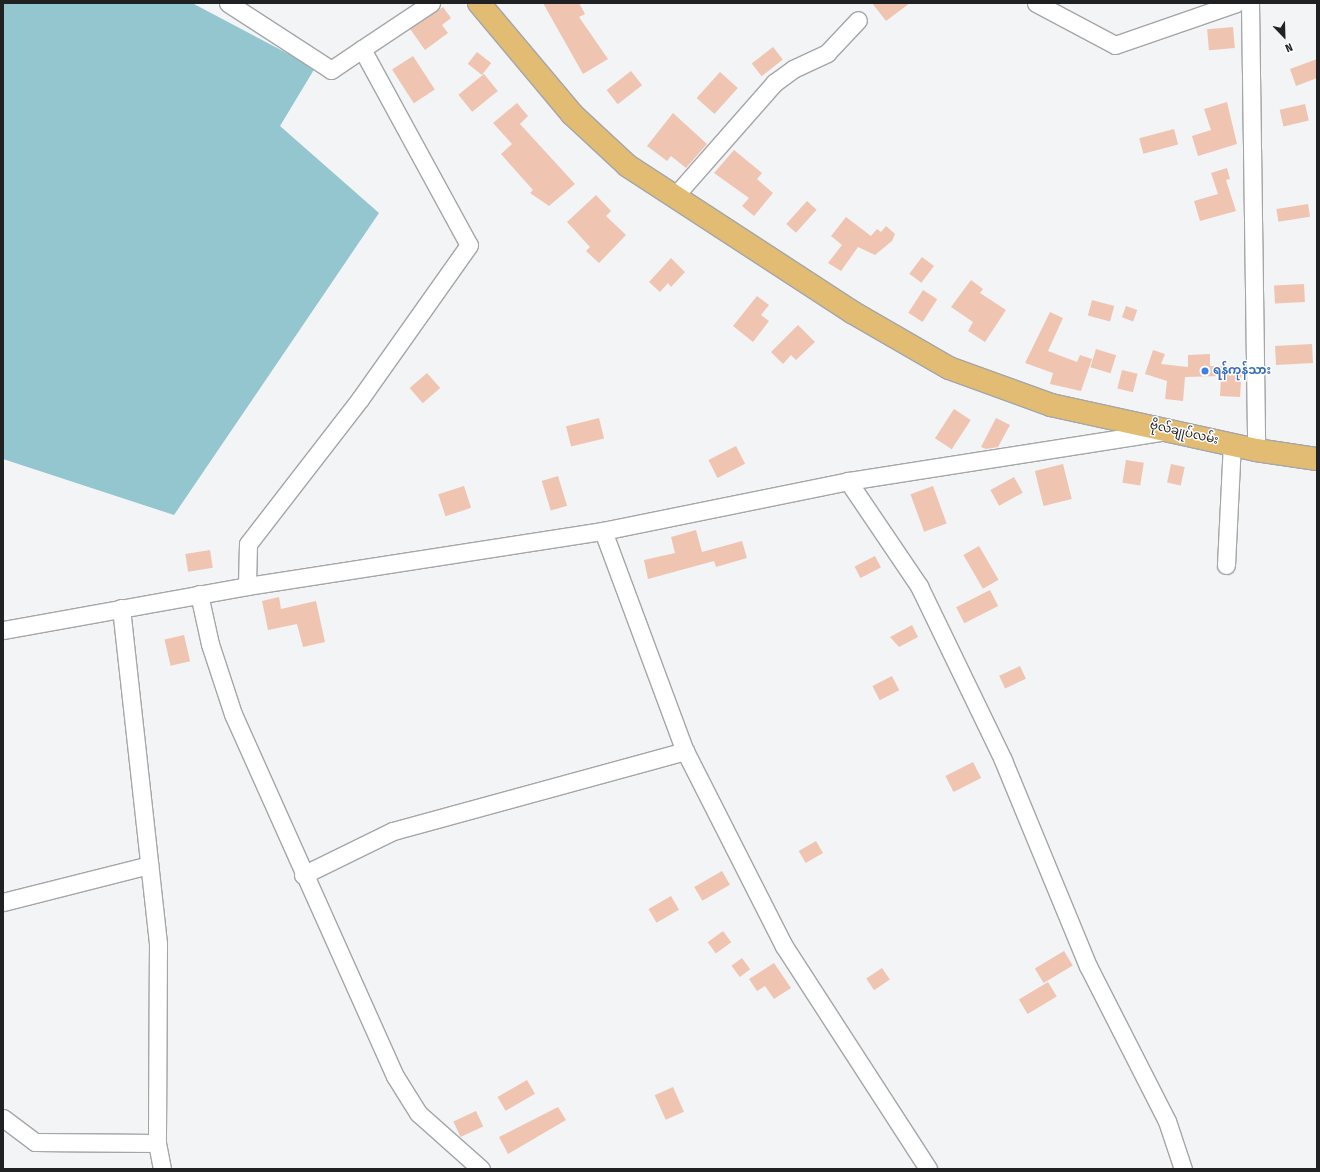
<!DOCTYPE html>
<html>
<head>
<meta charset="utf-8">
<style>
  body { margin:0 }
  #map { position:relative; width:1320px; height:1172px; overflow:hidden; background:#f2f4f6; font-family:"Fira Sans Condensed","Noto Sans Myanmar",sans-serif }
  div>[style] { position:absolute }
  .water>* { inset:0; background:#93c6ce }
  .building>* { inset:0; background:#efc5b2; transform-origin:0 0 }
  .roads { filter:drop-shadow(1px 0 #a4a6a8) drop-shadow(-1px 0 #a4a6a8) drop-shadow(0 1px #a4a6a8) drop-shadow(0 -1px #a4a6a8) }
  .minor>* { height:17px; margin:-8.5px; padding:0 8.5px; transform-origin:8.5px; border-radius:8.5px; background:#fff }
  .major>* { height:22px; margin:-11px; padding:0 11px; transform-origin:11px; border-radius:11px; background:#e3bc73 }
  .dots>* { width:11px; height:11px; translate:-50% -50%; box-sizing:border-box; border:2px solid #fff; border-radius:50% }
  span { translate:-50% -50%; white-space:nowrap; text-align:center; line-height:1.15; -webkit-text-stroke:3px #fff; paint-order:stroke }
  .shop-label { font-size:12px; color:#366cbe; font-weight:700 }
  .left { translate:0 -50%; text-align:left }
  .street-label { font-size:12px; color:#202122 }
  .frame { position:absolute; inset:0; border:4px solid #202122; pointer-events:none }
  .north { position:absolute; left:1264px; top:16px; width:40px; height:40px; -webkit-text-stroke:3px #fff; paint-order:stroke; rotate:157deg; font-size:11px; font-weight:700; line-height:16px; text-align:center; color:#202122 }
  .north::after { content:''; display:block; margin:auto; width:14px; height:18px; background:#202122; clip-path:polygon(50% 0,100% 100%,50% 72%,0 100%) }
</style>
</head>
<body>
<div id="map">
  <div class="water">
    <i style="clip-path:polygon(3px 3px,192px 3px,315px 68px,280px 126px,379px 213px,174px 515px,3px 459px)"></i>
  </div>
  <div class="building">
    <i style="clip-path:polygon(543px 3px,579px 3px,585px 14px,579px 17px,608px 59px,583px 74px)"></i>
    <i style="clip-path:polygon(872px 3px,910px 3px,886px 21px)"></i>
    <i style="clip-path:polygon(443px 7px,451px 18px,442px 25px,448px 33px,425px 50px,410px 29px)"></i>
    <i style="left:1233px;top:27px;width:21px;height:26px;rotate:85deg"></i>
    <i style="left:773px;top:47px;width:16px;height:27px;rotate:52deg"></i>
    <i style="left:477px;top:52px;width:18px;height:15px;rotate:38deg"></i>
    <i style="left:413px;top:56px;width:40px;height:25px;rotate:57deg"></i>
    <i style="clip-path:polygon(1317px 59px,1317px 78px,1296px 86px,1290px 69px)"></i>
    <i style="left:631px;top:71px;width:18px;height:31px;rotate:52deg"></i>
    <i style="left:720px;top:72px;width:24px;height:35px;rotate:42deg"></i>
    <i style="left:484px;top:74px;width:22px;height:33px;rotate:51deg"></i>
    <i style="clip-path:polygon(1227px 102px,1237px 144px,1198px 156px,1192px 136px,1211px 130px,1204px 109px)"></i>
    <i style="clip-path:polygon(517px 103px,528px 116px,520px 124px,575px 184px,549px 206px,530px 193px,533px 190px,501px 154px,512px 144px,493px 123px)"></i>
    <i style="left:1305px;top:104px;width:17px;height:26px;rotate:77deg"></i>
    <i style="clip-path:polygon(673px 113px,707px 144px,686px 168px,671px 156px,667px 161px,647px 146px)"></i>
    <i style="left:1174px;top:129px;width:16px;height:36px;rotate:75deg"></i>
    <i style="clip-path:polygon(734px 150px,762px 173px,757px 179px,773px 193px,754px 216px,742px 206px,749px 198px,714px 173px)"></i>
    <i style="clip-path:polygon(1227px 168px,1230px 179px,1226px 180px,1236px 211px,1200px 221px,1194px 201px,1218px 194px,1211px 173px)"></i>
    <i style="clip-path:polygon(596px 195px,611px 211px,606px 216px,626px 235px,599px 263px,586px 251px,590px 247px,567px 222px)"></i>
    <i style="left:807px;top:201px;width:13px;height:31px;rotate:42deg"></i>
    <i style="left:1308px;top:204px;width:13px;height:32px;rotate:81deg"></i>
    <i style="clip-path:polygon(846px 217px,871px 236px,877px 229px,881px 232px,886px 226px,895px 234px,892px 241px,875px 255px,858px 247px,841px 271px,828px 263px,842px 245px,831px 236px)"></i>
    <i style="left:922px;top:257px;width:15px;height:21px;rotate:37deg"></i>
    <i style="clip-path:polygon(671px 258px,685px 272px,671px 287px,668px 283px,660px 292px,649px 282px)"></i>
    <i style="clip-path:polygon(971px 280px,983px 289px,980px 293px,1006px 310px,985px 342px,968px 331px,973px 322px,951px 307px)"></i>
    <i style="left:1304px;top:284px;width:18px;height:30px;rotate:87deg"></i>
    <i style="left:923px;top:290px;width:17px;height:27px;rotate:33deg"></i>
    <i style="clip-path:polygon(757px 296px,769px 305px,761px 315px,769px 321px,753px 342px,733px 326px)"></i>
    <i style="left:1092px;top:300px;width:23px;height:16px;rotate:15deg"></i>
    <i style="left:1126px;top:306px;width:12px;height:12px;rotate:20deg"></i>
    <i style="clip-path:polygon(1050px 312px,1063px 318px,1048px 351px,1077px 362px,1080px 355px,1092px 359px,1081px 391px,1050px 384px,1053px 373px,1025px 363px)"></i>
    <i style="clip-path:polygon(798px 325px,815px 342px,796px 360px,791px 355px,783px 364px,771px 352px)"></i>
    <i style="left:1312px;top:344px;width:19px;height:37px;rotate:87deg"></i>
    <i style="left:1096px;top:349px;width:21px;height:19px;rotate:17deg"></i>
    <i style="clip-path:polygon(1153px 350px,1165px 354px,1161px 364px,1188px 367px,1188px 355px,1210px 354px,1210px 366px,1242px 367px,1240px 397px,1220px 396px,1221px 376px,1185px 377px,1183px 401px,1165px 399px,1167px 381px,1145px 374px)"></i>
    <i style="left:1122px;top:370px;width:16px;height:19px;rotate:14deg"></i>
    <i style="left:427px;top:373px;width:20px;height:23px;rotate:49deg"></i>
    <i style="left:954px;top:409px;width:20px;height:35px;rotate:33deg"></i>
    <i style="left:599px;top:418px;width:21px;height:34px;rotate:76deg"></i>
    <i style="clip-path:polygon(996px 418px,1010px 425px,998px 447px,986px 449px,981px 447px)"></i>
    <i style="left:736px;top:446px;width:20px;height:31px;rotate:63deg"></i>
    <i style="left:1126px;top:460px;width:18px;height:23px;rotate:9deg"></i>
    <i style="left:1063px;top:464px;width:36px;height:29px;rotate:76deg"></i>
    <i style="left:1171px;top:464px;width:14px;height:19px;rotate:12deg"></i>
    <i style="left:558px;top:476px;width:31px;height:17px;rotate:73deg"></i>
    <i style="left:1014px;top:477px;width:18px;height:27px;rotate:61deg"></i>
    <i style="left:464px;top:486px;width:23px;height:27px;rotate:72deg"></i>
    <i style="left:933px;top:486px;width:40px;height:24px;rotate:70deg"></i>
    <i style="clip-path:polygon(696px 530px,702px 552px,742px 541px,747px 558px,716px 567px,714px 561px,648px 579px,644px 560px,675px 553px,671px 537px)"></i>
    <i style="left:979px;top:546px;width:39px;height:18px;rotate:60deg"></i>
    <i style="left:210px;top:550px;width:18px;height:25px;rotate:81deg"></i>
    <i style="left:875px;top:556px;width:13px;height:23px;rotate:63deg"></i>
    <i style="left:990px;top:590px;width:18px;height:38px;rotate:63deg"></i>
    <i style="clip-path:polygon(279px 597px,281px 609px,316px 601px,325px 642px,303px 647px,297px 624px,268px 630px,262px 601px)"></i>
    <i style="clip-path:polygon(912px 625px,918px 637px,899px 647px,890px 637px)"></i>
    <i style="left:184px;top:635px;width:27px;height:20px;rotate:77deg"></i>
    <i style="left:1020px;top:666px;width:14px;height:23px;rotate:65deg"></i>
    <i style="left:892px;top:676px;width:16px;height:22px;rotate:63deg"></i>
    <i style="left:973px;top:762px;width:18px;height:31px;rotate:63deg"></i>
    <i style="left:816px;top:841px;width:14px;height:20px;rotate:60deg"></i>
    <i style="left:722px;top:871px;width:16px;height:32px;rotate:60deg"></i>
    <i style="left:671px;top:896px;width:16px;height:26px;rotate:60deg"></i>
    <i style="left:723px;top:931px;width:14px;height:19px;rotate:54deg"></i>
    <i style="left:1064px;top:951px;width:17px;height:34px;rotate:59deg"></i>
    <i style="left:742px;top:958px;width:14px;height:13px;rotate:54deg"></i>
    <i style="clip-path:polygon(774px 963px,791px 988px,774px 999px,765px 986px,757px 991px,749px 979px)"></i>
    <i style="left:882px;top:968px;width:14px;height:19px;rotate:56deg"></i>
    <i style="left:1048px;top:982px;width:17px;height:34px;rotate:59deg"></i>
    <i style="left:527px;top:1080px;width:16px;height:34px;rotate:60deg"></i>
    <i style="left:673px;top:1087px;width:27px;height:20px;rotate:66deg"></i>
    <i style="clip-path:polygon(558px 1107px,566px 1120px,508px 1154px,499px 1137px)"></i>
    <i style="left:476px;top:1111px;width:17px;height:25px;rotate:65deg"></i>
  </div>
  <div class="roads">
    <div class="minor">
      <i style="left:228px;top:3px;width:123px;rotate:33deg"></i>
      <i style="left:331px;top:70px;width:37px;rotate:-34deg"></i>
      <i style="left:362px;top:49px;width:223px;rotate:61.4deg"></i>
      <i style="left:469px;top:245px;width:189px;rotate:125.3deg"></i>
      <i style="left:360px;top:399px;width:183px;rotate:127.7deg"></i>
      <i style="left:248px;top:544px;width:42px;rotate:91.4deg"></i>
      <i style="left:1036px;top:3px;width:89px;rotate:28deg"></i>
      <i style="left:1115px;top:45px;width:128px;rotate:-19.1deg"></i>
      <i style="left:1250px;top:3px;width:447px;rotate:89.2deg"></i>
      <i style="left:362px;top:49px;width:83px;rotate:-33.7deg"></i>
      <i style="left:674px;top:197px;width:152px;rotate:-48.7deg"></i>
      <i style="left:774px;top:83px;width:24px;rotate:-36deg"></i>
      <i style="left:793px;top:69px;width:38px;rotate:-25deg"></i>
      <i style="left:827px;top:53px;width:45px;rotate:-46.8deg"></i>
      <i style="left:848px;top:481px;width:127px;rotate:55.9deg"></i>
      <i style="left:919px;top:586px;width:193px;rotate:64.2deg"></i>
      <i style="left:1003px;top:760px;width:223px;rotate:67.6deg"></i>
      <i style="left:1088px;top:966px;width:174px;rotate:63deg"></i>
      <i style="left:1167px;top:1121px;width:51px;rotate:71.6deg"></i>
      <i style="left:603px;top:531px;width:235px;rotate:69.6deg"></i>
      <i style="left:685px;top:751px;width:219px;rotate:63.1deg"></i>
      <i style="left:784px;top:946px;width:265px;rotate:57.1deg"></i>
      <i style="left:1226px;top:565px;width:121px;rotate:-87.2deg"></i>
      <i style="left:199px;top:594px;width:51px;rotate:77.6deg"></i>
      <i style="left:210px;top:644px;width:74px;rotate:71.8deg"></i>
      <i style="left:233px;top:714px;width:397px;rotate:65.9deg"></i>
      <i style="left:395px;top:1076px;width:44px;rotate:58.1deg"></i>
      <i style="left:418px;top:1113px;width:84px;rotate:41.6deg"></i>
      <i style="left:121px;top:608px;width:337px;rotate:83.7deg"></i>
      <i style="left:158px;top:943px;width:200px;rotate:90.3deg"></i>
      <i style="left:157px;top:1143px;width:26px;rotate:79deg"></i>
      <i style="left:3px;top:630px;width:248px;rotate:-10.2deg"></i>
      <i style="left:247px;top:586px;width:360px;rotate:-8.8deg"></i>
      <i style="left:603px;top:531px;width:250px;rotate:-11.5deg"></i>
      <i style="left:848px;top:481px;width:317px;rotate:-8.9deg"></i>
      <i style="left:303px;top:875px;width:100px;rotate:-26.1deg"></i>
      <i style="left:393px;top:831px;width:303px;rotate:-15.3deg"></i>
      <i style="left:3px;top:902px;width:151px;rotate:-14.2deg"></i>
      <i style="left:3px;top:1118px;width:40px;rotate:37deg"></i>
      <i style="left:35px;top:1142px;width:122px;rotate:0.5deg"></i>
    </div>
    <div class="major">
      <i style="left:479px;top:3px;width:145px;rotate:50deg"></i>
      <i style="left:572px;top:114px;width:76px;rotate:42.9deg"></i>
      <i style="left:628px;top:166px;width:267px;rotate:33.1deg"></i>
      <i style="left:852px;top:312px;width:112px;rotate:30deg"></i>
      <i style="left:949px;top:368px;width:109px;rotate:19.9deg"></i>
      <i style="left:1051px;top:405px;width:210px;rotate:12.4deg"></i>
      <i style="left:1256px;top:450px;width:62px;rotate:8.4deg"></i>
    </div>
  </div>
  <div class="dots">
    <i style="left:1205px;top:371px;background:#3f7fe0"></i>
  </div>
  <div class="shop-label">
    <span class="left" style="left:1213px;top:371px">ရန်ကုန်သား</span>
  </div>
  <div class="street-label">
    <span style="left:1184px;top:433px;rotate:13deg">ဗိုလ်ချုပ်လမ်း</span>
  </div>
  <div class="frame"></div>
  <div class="north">N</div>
</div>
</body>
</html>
